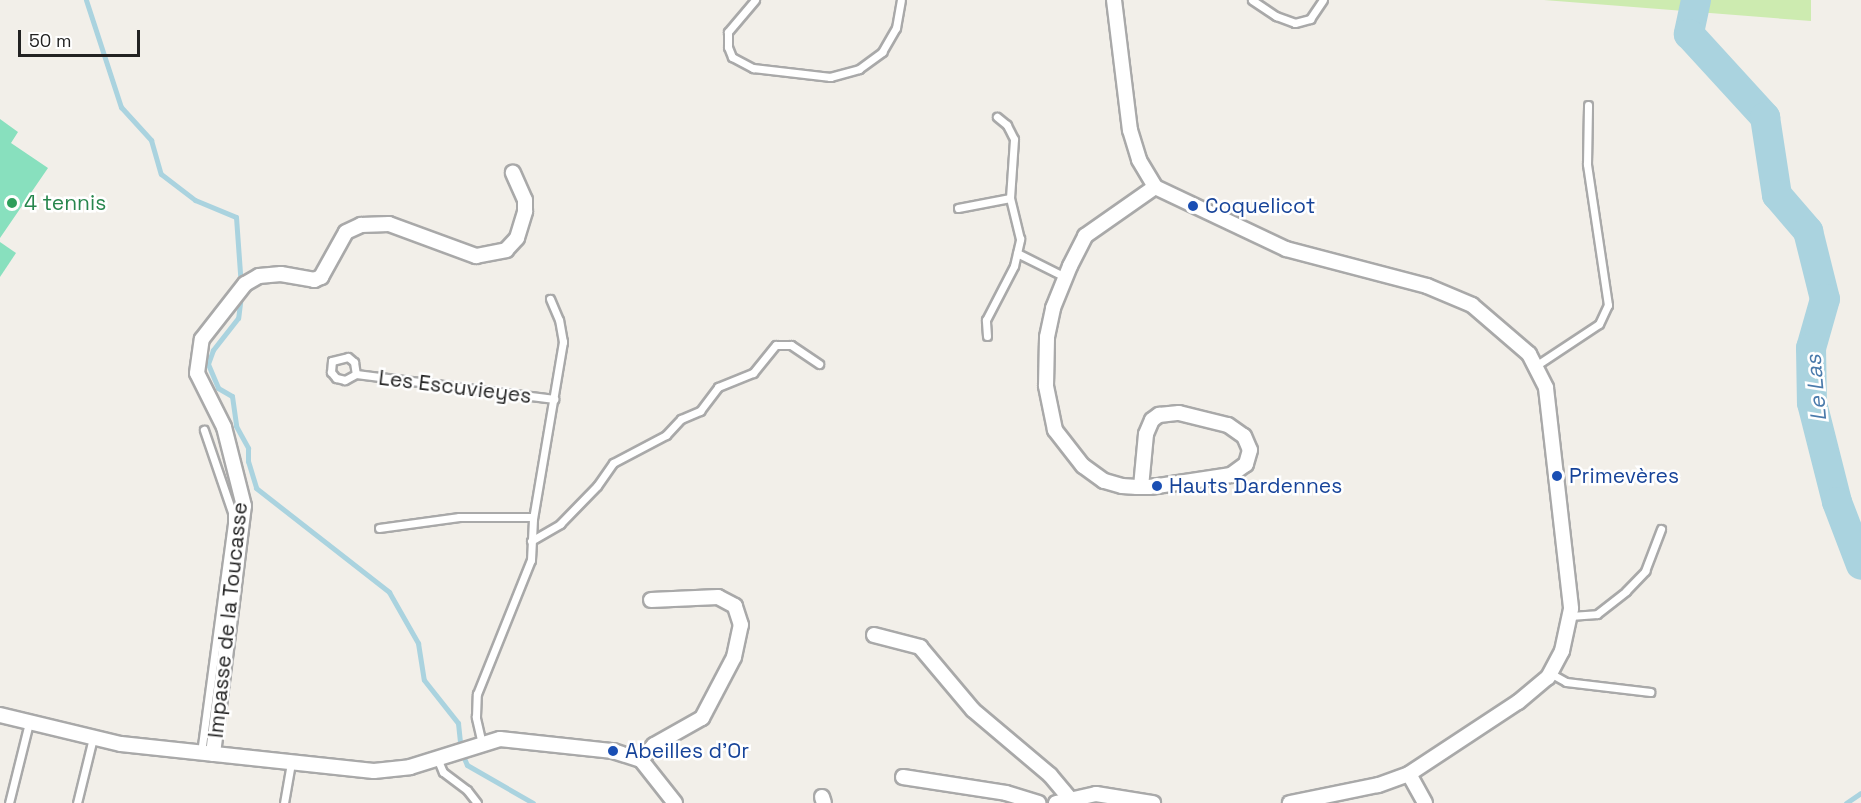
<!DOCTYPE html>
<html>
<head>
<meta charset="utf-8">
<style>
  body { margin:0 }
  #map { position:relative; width:1861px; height:803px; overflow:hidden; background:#f2efe9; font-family:"Space Grotesk",sans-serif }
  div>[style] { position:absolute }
  .grass>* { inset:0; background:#cdebb0 }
  .pitch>* { inset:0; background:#88e0be }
  .stream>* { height:5px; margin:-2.5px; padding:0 2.5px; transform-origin:2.5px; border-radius:2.5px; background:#aad3df }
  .river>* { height:30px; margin:-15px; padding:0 15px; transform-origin:15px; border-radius:15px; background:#aad3df }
  .roads { filter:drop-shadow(2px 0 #a9a9a9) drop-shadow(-2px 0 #a9a9a9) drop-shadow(0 2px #a9a9a9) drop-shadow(0 -2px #a9a9a9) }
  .service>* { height:7px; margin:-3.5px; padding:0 3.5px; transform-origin:3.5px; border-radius:3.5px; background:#fff }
  .minor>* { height:14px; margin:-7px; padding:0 7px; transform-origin:7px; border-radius:7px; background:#fff }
  .dots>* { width:16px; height:16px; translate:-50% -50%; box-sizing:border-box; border:3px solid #fff; border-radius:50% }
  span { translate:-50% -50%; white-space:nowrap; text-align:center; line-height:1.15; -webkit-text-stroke:5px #fff; paint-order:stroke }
  .leisure-label { font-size:21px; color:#27864d }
  .left { translate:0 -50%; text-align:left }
  .transit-label { font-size:21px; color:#164399 }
  .street-label { font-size:21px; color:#222 }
  .water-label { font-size:22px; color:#4a7aab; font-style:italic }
  .scale { position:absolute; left:18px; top:30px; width:122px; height:27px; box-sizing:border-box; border:3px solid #222; border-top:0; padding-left:8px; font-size:18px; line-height:21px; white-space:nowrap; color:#222; -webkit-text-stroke:4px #fff; paint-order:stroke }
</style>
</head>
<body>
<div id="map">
  <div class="grass">
    <i style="clip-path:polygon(1544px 0,1811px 0,1811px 21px)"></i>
  </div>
  <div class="pitch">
    <i style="clip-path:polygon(0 119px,18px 132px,11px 143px,48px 168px,0 238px)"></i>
    <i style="clip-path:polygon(0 242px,16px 253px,0 277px)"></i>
  </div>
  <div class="stream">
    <i style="left:86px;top:0;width:113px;rotate:71.9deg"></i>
    <i style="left:121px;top:107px;width:45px;rotate:47.7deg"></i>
    <i style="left:151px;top:140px;width:35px;rotate:74deg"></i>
    <i style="left:161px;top:174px;width:43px;rotate:37.4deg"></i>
    <i style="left:195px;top:200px;width:44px;rotate:22.5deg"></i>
    <i style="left:236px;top:217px;width:69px;rotate:85.9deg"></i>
    <i style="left:241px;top:295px;width:23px;rotate:97deg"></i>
    <i style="left:238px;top:318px;width:41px;rotate:128deg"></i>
    <i style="left:213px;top:350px;width:15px;rotate:110deg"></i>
    <i style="left:208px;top:364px;width:26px;rotate:67deg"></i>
    <i style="left:218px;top:388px;width:16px;rotate:30deg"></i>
    <i style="left:232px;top:396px;width:30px;rotate:82deg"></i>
    <i style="left:236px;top:426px;width:25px;rotate:61deg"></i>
    <i style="left:248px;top:448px;width:13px;rotate:90deg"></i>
    <i style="left:248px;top:461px;width:28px;rotate:73deg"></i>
    <i style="left:256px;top:488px;width:169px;rotate:38deg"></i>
    <i style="left:389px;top:592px;width:59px;rotate:60.4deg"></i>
    <i style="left:418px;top:643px;width:37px;rotate:81deg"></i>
    <i style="left:424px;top:680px;width:55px;rotate:51.7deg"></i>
    <i style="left:458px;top:723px;width:28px;rotate:84deg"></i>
    <i style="left:461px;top:751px;width:15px;rotate:67deg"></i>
    <i style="left:467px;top:765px;width:76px;rotate:29.9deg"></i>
    <i style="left:1846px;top:803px;width:18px;rotate:-34deg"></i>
  </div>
  <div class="river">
    <i style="left:1696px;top:0;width:35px;rotate:102deg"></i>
    <i style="left:1689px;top:34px;width:113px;rotate:47.5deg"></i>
    <i style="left:1765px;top:117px;width:79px;rotate:81.3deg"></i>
    <i style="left:1777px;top:195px;width:48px;rotate:49.3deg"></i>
    <i style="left:1808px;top:231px;width:70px;rotate:76deg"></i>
    <i style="left:1825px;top:299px;width:51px;rotate:105.9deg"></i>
    <i style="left:1811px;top:348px;width:55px;rotate:89deg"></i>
    <i style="left:1812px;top:403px;width:102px;rotate:75.8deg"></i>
    <i style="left:1837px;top:502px;width:67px;rotate:69.1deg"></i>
  </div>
  <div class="roads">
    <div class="service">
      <i style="left:755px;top:0;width:42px;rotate:130.2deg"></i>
      <i style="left:728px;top:32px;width:15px;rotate:90deg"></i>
      <i style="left:728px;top:47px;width:11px;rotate:68deg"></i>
      <i style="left:732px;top:57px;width:24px;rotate:28deg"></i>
      <i style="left:753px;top:68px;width:78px;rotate:6.7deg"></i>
      <i style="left:830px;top:77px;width:30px;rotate:-15deg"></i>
      <i style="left:859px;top:69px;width:29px;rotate:-36deg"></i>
      <i style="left:882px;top:52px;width:28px;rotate:-60deg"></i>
      <i style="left:896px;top:28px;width:28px;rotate:-80deg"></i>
      <i style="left:1252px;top:0;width:29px;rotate:34deg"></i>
      <i style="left:1276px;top:16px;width:20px;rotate:20deg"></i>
      <i style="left:1295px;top:23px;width:16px;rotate:-15deg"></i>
      <i style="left:1310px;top:19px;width:23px;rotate:-56deg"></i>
      <i style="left:958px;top:208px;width:53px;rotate:-10.9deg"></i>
      <i style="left:1017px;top:253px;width:54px;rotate:26.6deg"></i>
      <i style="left:987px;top:336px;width:16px;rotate:-94deg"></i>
      <i style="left:986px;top:320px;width:61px;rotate:-62.6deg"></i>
      <i style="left:1014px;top:266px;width:28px;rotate:-77deg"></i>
      <i style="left:1020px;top:239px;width:42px;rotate:-103.7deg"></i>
      <i style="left:1010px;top:198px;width:59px;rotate:-86.1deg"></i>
      <i style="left:1014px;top:139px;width:16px;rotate:-117deg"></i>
      <i style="left:1007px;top:125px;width:13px;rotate:-141deg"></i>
      <i style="left:1537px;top:365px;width:74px;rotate:-33.5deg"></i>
      <i style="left:1599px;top:324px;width:21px;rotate:-65deg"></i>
      <i style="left:1608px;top:305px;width:143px;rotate:-98.5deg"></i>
      <i style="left:1587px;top:164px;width:59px;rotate:-89deg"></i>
      <i style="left:356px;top:374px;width:13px;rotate:151deg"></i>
      <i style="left:345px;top:380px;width:9px;rotate:-167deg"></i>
      <i style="left:336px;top:378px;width:8px;rotate:-130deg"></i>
      <i style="left:331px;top:372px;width:11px;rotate:-85deg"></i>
      <i style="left:332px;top:361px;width:16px;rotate:-14deg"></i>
      <i style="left:348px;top:357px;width:8px;rotate:40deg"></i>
      <i style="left:354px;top:362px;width:12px;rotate:81deg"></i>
      <i style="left:356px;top:374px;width:200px;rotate:7.2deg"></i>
      <i style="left:379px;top:528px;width:81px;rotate:-7.8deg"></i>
      <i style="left:459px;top:517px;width:74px"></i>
      <i style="left:531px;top:541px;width:34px;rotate:-30deg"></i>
      <i style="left:560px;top:524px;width:53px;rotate:-45.8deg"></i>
      <i style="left:597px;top:486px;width:28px;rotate:-55deg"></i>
      <i style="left:613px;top:463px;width:60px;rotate:-27.8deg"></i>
      <i style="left:666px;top:435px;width:22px;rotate:-47deg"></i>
      <i style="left:681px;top:419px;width:21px;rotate:-23deg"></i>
      <i style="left:700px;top:411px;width:30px;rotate:-53deg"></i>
      <i style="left:718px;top:387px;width:38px;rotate:-22deg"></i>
      <i style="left:753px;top:373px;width:36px;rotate:-51deg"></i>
      <i style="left:776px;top:345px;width:15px"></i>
      <i style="left:791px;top:345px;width:34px;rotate:34deg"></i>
      <i style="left:1570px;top:616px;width:27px;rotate:-4deg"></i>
      <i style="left:1597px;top:614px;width:37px;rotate:-38deg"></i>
      <i style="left:1626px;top:591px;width:28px;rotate:-46deg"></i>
      <i style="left:1645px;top:571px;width:45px;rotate:-69.1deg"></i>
      <i style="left:1550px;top:673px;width:18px;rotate:29deg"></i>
      <i style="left:1566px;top:682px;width:85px;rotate:6.8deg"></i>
      <i style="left:482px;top:744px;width:28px;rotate:-103deg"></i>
      <i style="left:476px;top:717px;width:23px;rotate:-88deg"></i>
      <i style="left:477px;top:694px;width:144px;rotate:-68.1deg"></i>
      <i style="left:531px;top:560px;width:41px;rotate:-87.2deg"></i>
      <i style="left:533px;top:519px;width:180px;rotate:-80.4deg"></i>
      <i style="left:563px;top:342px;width:22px;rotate:-100deg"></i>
      <i style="left:559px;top:320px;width:23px;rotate:-113deg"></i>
      <i style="left:201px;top:753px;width:232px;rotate:-82.3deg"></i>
      <i style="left:232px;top:523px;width:11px;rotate:-90deg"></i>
      <i style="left:232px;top:512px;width:87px;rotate:-108.9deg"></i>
      <i style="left:437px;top:758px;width:15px;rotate:67deg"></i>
      <i style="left:443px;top:772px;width:30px;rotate:37deg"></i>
      <i style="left:467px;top:790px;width:16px;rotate:52deg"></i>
      <i style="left:9px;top:803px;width:82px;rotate:-76deg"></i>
      <i style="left:77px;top:803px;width:67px;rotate:-76.2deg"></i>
      <i style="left:284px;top:803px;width:41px;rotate:-80.1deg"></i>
    </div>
    <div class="minor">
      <i style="left:1114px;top:0;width:131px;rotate:83deg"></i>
      <i style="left:1130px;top:130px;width:31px;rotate:73deg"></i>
      <i style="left:1139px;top:160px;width:31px;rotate:59deg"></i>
      <i style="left:1155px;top:187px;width:145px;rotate:25.3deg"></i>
      <i style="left:1286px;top:249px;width:146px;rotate:14.7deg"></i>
      <i style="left:1427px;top:286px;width:49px;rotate:22.9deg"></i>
      <i style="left:1472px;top:305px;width:75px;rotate:40.7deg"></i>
      <i style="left:1529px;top:354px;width:38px;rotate:63deg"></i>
      <i style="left:1546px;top:388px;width:222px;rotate:83.5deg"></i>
      <i style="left:1571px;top:609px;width:43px;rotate:102.1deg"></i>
      <i style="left:1562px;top:651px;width:30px;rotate:118deg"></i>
      <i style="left:1548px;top:677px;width:39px;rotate:140deg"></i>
      <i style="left:1518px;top:702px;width:131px;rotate:146.6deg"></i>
      <i style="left:1409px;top:774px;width:33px;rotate:160deg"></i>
      <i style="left:1378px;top:785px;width:90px;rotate:168.4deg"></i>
      <i style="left:1141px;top:487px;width:53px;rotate:-84.6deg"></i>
      <i style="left:1146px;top:434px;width:15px;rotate:-67deg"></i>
      <i style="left:1152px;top:420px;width:9px;rotate:-36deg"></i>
      <i style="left:1159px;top:415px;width:20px;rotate:-6deg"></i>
      <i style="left:1179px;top:413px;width:50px;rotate:13.8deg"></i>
      <i style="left:1228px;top:425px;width:19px;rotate:35deg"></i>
      <i style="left:1244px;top:436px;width:15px;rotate:67deg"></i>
      <i style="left:1250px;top:450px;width:15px;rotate:106deg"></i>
      <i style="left:1246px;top:464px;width:19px;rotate:144deg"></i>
      <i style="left:1231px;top:475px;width:75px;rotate:171.5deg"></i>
      <i style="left:1157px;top:486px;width:8px;rotate:173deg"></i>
      <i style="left:1149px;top:487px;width:12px;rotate:180deg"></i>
      <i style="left:1137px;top:487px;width:15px;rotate:-176deg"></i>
      <i style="left:1122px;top:486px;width:19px;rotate:-164deg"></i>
      <i style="left:1104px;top:481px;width:26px;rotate:-144deg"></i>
      <i style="left:1083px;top:466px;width:46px;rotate:-127.9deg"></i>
      <i style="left:1055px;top:430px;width:45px;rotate:-101.6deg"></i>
      <i style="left:1046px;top:386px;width:49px;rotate:-88.8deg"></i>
      <i style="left:1047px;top:337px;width:30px;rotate:-78deg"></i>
      <i style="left:1053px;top:308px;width:45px;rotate:-68deg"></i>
      <i style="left:1070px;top:266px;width:34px;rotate:-63deg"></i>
      <i style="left:1085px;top:236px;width:85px;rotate:-35deg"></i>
      <i style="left:874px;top:635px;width:48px;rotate:14.6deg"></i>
      <i style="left:920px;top:647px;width:82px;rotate:49.9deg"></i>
      <i style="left:973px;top:710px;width:101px;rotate:40.2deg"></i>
      <i style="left:1050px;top:775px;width:30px;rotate:50deg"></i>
      <i style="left:0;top:715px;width:124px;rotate:13.5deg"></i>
      <i style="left:121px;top:744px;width:254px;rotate:6.1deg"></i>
      <i style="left:374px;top:771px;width:36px;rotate:-6deg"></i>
      <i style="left:410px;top:767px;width:94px;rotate:-17.3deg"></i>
      <i style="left:500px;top:739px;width:114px;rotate:6.1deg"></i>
      <i style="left:613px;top:751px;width:29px;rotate:18deg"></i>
      <i style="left:641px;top:760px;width:55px;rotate:51.7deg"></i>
      <i style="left:213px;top:754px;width:250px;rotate:-82.9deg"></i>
      <i style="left:244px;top:506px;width:81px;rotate:-104.2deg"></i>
      <i style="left:224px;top:427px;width:60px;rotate:-116.6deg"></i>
      <i style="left:197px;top:373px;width:34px;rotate:-82deg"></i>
      <i style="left:202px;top:339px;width:70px;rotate:-52deg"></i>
      <i style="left:245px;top:284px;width:16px;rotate:-30deg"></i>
      <i style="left:259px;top:276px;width:22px;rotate:-5deg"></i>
      <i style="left:281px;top:274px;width:34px;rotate:10deg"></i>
      <i style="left:314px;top:280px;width:8px;rotate:-23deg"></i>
      <i style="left:321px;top:277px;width:51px;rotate:-60.9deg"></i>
      <i style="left:346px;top:232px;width:17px;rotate:-25deg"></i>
      <i style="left:361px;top:225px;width:28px;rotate:-2deg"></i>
      <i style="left:389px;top:224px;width:93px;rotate:20.2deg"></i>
      <i style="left:476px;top:256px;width:31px;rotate:-11deg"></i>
      <i style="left:506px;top:250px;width:16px;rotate:-47deg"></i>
      <i style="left:517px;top:238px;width:28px;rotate:-73deg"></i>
      <i style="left:525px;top:211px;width:11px;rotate:-90deg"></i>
      <i style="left:525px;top:200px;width:30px;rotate:-114deg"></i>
      <i style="left:641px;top:760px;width:20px;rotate:-49deg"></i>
      <i style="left:654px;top:745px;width:55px;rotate:-29.4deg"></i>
      <i style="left:702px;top:718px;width:69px;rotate:-62.3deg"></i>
      <i style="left:734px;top:657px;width:33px;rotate:-78deg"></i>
      <i style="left:741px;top:625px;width:20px;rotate:-108deg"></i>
      <i style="left:735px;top:606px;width:19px;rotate:-152deg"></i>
      <i style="left:718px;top:597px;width:67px;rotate:177.4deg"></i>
      <i style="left:1409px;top:774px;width:33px;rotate:61deg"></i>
      <i style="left:903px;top:777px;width:104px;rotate:8.8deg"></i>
      <i style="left:1006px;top:793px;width:34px;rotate:17deg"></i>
      <i style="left:822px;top:797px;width:6px;rotate:72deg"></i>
      <i style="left:1056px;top:803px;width:41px;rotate:-12.7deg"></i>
      <i style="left:1096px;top:794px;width:58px;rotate:9deg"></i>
    </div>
  </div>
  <div class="dots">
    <i style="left:12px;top:203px;background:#2e9e5b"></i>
    <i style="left:1193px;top:206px;background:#1a4fb4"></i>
    <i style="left:1557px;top:476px;background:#1a4fb4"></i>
    <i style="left:1157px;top:486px;background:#1a4fb4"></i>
    <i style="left:613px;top:751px;background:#1a4fb4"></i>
  </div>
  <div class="leisure-label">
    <span class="left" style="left:24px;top:203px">4 tennis</span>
  </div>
  <div class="transit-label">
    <span class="left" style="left:1205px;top:206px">Coquelicot</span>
    <span class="left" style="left:1569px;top:476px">Primevères</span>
    <span class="left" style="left:1169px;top:486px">Hauts Dardennes</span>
    <span class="left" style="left:625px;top:751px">Abeilles d'Or</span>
  </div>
  <div class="street-label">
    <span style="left:455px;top:387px;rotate:7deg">Les Escuvieyes</span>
    <span style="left:228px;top:620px;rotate:-84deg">Impasse de la Toucasse</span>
  </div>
  <div class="water-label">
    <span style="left:1816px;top:388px;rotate:-95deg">Le Las</span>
  </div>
  <div class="scale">50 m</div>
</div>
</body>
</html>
